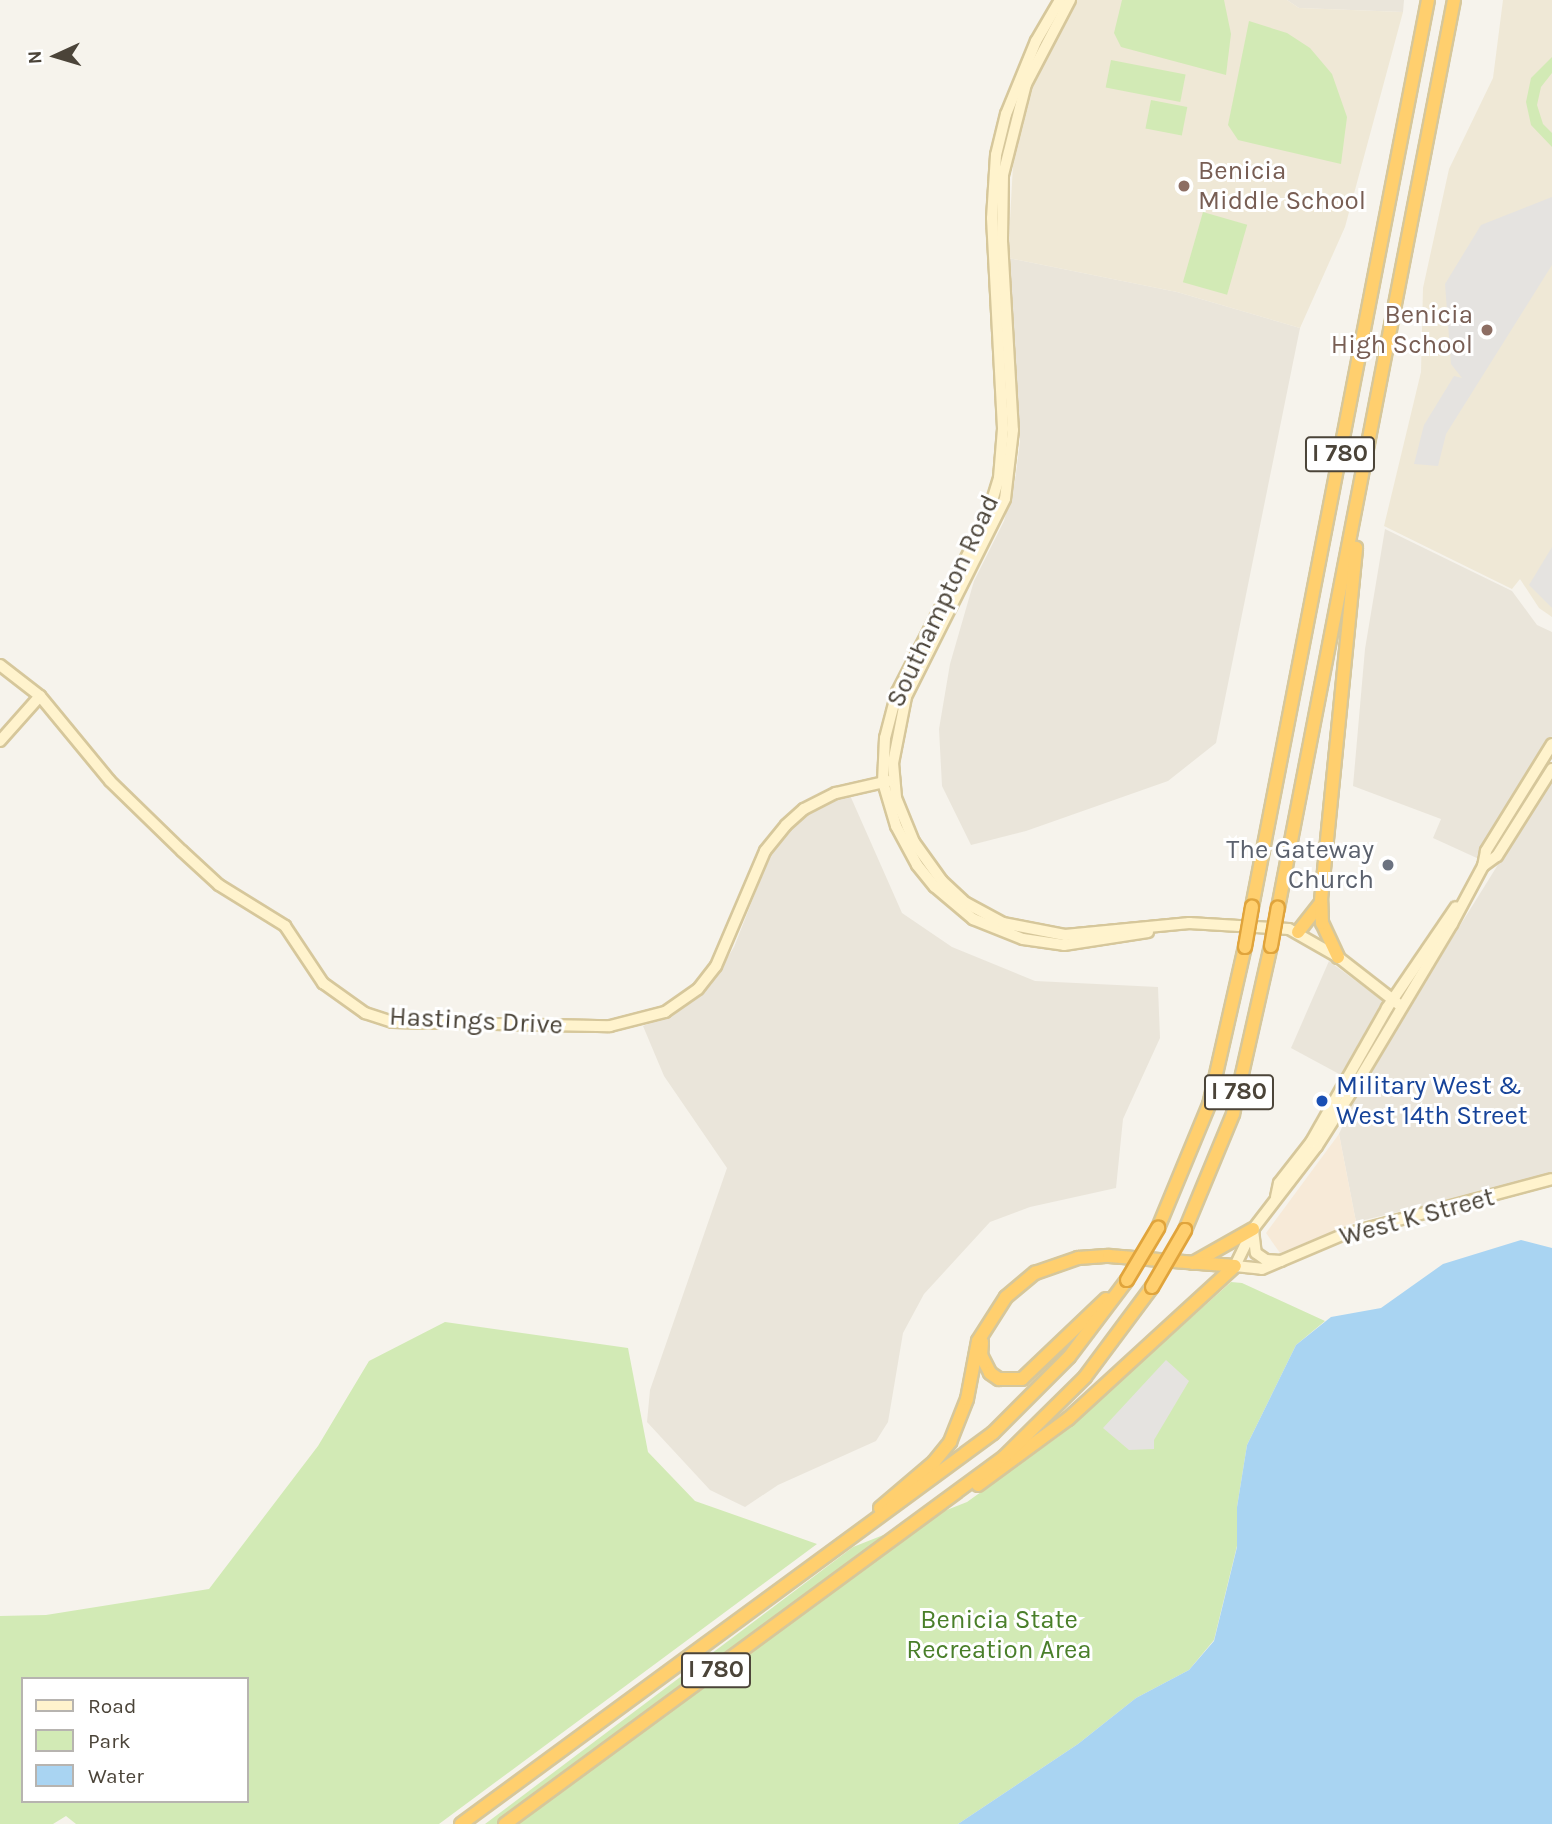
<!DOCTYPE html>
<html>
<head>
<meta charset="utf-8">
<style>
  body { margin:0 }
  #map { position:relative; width:1552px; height:1824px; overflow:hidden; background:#f6f3ec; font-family:Karla,sans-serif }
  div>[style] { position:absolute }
  .residential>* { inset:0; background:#eae5da }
  .commercial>* { inset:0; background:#f7ead8 }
  .education>* { inset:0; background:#efe8d6 }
  .green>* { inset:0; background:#d2eab5; transform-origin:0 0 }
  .parking>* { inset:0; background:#e5e3e0 }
  .water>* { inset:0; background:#a9d4f2 }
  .roads { filter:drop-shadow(2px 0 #d6c79b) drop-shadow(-2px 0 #d6c79b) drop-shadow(0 2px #d6c79b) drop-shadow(0 -2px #d6c79b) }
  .secondary>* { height:10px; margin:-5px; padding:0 5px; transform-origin:5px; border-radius:5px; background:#fff3cd }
  .highway>* { height:12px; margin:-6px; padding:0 6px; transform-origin:6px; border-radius:6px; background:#ffcf6e }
  .bridges { filter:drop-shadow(2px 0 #e0a43c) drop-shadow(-2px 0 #e0a43c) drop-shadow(0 2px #e0a43c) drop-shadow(0 -2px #e0a43c) }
  .highway-bridge>* { height:12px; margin:-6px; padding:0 6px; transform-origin:6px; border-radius:6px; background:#ffcf6e }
  .dots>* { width:19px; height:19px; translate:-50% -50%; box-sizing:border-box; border:4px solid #fff; border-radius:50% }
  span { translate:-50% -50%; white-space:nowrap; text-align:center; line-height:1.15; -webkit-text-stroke:6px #fff; paint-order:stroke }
  .shield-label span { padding:2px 5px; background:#fff; border:2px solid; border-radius:5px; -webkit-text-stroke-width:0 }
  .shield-label { font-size:24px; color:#4b4439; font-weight:700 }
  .education-label { font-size:26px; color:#785e54 }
  .left { translate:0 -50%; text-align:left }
  .right { translate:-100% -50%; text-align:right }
  .street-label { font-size:26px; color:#4b4439 }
  .worship-label { font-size:26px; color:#5b616d }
  .transit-label { font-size:26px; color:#164399 }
  .park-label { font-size:26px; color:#4a7f2a }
  .legend { position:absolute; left:21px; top:1677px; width:228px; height:126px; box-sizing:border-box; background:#fff; border:2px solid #b7b4b0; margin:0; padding:9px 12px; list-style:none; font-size:21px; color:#4b4439 }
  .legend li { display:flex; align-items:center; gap:14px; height:35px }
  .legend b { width:35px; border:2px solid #b7b4b0 }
  .north { position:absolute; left:21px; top:21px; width:70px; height:70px; -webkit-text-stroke:5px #fff; paint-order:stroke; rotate:266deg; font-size:19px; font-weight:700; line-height:28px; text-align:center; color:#4b4439 }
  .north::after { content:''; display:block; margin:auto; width:24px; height:32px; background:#4b4439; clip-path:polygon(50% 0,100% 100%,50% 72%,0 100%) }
</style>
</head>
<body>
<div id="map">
  <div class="residential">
    <i style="clip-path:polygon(1287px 0,1404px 0,1403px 12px,1299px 8px)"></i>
    <i style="clip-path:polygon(1008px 258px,1177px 292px,1300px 328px,1216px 743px,1168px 781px,1026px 831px,971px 845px,942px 786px,939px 729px,950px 664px,974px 581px,1004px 521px,1015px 480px,1020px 442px)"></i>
    <i style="clip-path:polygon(1385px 529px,1512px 591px,1537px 625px,1552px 632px,1552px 736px,1479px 859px,1433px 838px,1441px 819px,1353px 786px,1365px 649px)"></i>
    <i style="clip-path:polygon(1552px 778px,1552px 1175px,1356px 1222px,1339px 1134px,1363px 1081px)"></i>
    <i style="clip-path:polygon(849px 793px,902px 913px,952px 947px,1035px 981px,1158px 987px,1160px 1038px,1123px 1119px,1116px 1188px,1030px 1207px,990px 1222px,924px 1294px,903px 1333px,888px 1422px,876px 1441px,778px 1485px,745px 1507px,710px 1490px,647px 1422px,650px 1390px,727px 1168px,664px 1076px,643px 1026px,677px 1012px,711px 985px,734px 947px,773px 848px,804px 817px)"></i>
    <i style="clip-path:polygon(1329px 961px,1383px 1001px,1341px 1075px,1291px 1048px)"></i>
  </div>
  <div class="commercial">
    <i style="clip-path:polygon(1339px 1134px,1356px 1222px,1280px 1253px,1266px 1233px)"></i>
  </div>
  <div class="education">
    <i style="clip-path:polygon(1077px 0,1287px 0,1299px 8px,1403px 12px,1345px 227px,1300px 328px,1177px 292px,1008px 258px,1014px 146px,1033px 80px)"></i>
    <i style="clip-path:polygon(1503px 0,1552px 0,1552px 617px,1539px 608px,1520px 579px,1512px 589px,1384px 526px,1421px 372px,1423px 288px,1449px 169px,1493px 78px)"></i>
  </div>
  <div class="green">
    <i style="clip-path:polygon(1122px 0,1224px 0,1231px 34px,1226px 75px,1121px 47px,1114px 33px)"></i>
    <i style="clip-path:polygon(1249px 21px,1287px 33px,1310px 48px,1332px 74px,1347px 117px,1341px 164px,1238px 140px,1228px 125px)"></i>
    <i style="clip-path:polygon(1552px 57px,1552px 73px,1541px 87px,1537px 105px,1543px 124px,1552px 133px,1552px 147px,1531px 125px,1526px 102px,1531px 78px)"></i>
    <i style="left:1111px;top:60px;width:76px;height:28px;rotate:11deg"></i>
    <i style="left:1151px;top:100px;width:37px;height:29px;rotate:11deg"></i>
    <i style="left:1203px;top:212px;width:46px;height:73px;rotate:16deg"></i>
    <i style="clip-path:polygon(1231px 1282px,1242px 1283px,1325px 1321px,1296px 1345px,1247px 1445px,1237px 1507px,1237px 1546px,1214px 1640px,1189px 1670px,1136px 1698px,1078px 1744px,958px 1824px,485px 1824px,853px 1547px,967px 1502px,1059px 1436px)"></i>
    <i style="clip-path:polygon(evenodd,445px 1322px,628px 1348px,648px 1452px,695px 1501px,817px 1544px,439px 1824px,76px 1824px,66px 1816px,53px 1824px,0 1824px,0 1616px,46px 1615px,209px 1589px,318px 1446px,369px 1361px,445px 1322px,23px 1679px,247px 1679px,247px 1801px,23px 1801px,23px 1679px)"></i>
  </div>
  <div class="parking">
    <i style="clip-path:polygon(1552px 197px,1552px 265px,1446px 434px,1438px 466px,1414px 464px,1424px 425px,1454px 376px,1462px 378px,1451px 364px,1445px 284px,1481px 225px)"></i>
    <i style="clip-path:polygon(1552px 547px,1552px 608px,1529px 585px)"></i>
    <i style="clip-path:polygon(1166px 1360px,1189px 1381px,1154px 1440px,1154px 1449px,1129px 1450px,1103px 1428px)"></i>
  </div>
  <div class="water">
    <i style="clip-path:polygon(1521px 1240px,1552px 1248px,1552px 1824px,958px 1824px,1078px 1744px,1136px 1698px,1189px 1670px,1214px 1641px,1237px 1547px,1237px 1507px,1247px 1445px,1296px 1345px,1331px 1317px,1381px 1308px,1443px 1264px)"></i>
  </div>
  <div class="roads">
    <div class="secondary">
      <i style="left:1060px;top:0;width:48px;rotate:120.3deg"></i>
      <i style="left:1036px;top:41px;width:79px;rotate:112.3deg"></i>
      <i style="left:1006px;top:114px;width:42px;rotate:103.7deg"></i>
      <i style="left:996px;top:155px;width:63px;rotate:93.6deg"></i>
      <i style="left:992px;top:218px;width:211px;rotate:87deg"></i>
      <i style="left:1003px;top:429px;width:49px;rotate:94.7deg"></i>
      <i style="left:999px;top:478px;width:41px;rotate:107.1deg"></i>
      <i style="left:987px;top:517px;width:197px;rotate:117.2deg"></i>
      <i style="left:897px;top:692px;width:48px;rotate:104.6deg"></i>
      <i style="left:885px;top:738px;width:44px;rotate:92.6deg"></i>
      <i style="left:883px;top:782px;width:46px;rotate:73.5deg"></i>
      <i style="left:896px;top:826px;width:44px;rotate:61.7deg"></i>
      <i style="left:917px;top:865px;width:28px;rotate:51deg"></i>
      <i style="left:935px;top:887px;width:50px;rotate:40.1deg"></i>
      <i style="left:973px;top:919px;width:54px;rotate:21.8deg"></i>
      <i style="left:1023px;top:939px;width:41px;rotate:8.3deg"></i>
      <i style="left:1064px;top:945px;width:85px;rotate:-8.8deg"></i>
      <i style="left:1070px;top:0;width:95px;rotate:117.6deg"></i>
      <i style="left:1026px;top:84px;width:94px;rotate:104.2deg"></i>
      <i style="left:1003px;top:175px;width:66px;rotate:90.9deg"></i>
      <i style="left:1002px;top:241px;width:189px;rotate:86.7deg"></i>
      <i style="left:1013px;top:430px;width:69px;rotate:96.6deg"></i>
      <i style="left:1005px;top:499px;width:221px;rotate:116.6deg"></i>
      <i style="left:906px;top:697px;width:67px;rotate:101.1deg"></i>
      <i style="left:893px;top:763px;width:35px;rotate:85deg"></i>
      <i style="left:896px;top:798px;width:48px;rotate:67.8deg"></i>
      <i style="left:914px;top:842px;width:48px;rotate:54.3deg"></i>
      <i style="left:942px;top:881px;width:33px;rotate:43deg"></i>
      <i style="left:966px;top:903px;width:42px;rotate:28.4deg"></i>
      <i style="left:1003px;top:923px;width:63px;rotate:11deg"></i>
      <i style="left:1065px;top:935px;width:125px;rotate:-5.5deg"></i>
      <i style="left:1189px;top:923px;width:100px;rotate:3.4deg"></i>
      <i style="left:1289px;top:929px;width:56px;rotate:29.7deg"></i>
      <i style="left:1338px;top:957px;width:80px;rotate:37.9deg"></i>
      <i style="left:0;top:665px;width:51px;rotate:37.8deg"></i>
      <i style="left:40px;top:696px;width:110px;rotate:50.5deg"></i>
      <i style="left:110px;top:781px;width:100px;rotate:44.2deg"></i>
      <i style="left:182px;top:851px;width:50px;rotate:42.6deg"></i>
      <i style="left:219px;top:885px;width:78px;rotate:31.8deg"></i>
      <i style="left:285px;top:926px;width:69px;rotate:56.3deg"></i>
      <i style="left:323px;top:983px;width:52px;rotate:35.5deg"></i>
      <i style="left:365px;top:1013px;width:29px;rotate:18deg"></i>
      <i style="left:393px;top:1022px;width:217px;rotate:1.1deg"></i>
      <i style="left:610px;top:1026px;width:57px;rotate:-14.3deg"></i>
      <i style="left:665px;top:1012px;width:40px;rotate:-34.9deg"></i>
      <i style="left:698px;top:989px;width:29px;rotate:-52deg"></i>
      <i style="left:716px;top:966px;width:125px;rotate:-66.9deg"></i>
      <i style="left:765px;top:851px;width:33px;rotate:-51deg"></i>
      <i style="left:786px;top:825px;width:24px;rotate:-42deg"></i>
      <i style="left:804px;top:809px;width:36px;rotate:-27deg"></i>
      <i style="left:836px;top:793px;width:54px;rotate:-12.8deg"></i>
      <i style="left:0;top:741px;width:60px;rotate:-48.4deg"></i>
      <i style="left:1552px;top:744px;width:126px;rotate:121.7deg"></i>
      <i style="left:1486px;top:851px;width:15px;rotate:101deg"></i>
      <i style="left:1483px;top:866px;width:66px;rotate:118.1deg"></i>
      <i style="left:1452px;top:924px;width:185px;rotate:120.9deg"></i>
      <i style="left:1357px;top:1083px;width:75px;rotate:122.4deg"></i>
      <i style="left:1317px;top:1146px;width:105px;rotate:127.6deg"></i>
      <i style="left:1253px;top:1229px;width:41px;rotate:115.9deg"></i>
      <i style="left:1235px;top:1266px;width:27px;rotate:6deg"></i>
      <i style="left:1262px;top:1269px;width:87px;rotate:-23deg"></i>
      <i style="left:1342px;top:1235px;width:217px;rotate:-14.9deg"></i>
      <i style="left:1483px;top:866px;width:17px;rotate:-36deg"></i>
      <i style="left:1497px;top:856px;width:103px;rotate:-57.7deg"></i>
      <i style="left:1276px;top:1197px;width:14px;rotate:-78deg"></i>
      <i style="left:1279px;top:1183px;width:52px;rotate:-52deg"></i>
      <i style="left:1311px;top:1142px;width:154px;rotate:-60.4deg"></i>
      <i style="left:1387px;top:1008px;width:122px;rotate:-55.7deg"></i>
      <i style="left:1253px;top:1230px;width:23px;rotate:83deg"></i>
      <i style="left:1256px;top:1253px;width:12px;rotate:35deg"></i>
      <i style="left:1266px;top:1260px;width:15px;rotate:4deg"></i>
    </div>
    <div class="highway">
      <i style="left:1252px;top:907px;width:924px;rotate:-79.02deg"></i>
      <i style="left:1278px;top:908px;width:925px;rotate:-79.03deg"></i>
      <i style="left:1298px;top:932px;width:36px;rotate:-52deg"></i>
      <i style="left:1338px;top:957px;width:38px;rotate:-115deg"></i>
      <i style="left:1322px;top:923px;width:23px;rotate:-92deg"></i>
      <i style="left:1321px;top:900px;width:354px;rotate:-84.3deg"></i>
      <i style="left:1158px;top:1228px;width:133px;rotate:-67.5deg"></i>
      <i style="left:1209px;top:1105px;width:162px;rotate:-77.2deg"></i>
      <i style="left:1185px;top:1230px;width:126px;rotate:-67.5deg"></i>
      <i style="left:1233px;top:1114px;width:172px;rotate:-77.3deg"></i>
      <i style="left:1193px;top:1263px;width:69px;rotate:-29.5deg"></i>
      <i style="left:982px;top:1342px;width:13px;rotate:94deg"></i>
      <i style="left:981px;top:1355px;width:20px;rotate:63deg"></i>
      <i style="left:990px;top:1373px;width:11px;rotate:34deg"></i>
      <i style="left:999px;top:1379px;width:23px"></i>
      <i style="left:1022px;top:1379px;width:116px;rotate:-43.6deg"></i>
      <i style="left:978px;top:1485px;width:112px;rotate:-36.3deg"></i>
      <i style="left:1068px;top:1419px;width:226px;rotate:-42.5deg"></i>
      <i style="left:880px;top:1508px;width:71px;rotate:-40.4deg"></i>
      <i style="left:934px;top:1462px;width:26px;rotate:-51deg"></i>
      <i style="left:950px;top:1442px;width:46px;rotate:-68.4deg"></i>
      <i style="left:967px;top:1399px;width:59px;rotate:-79.3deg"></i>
      <i style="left:978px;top:1341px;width:52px;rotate:-57.5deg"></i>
      <i style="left:1006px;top:1297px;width:38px;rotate:-40deg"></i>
      <i style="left:1035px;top:1273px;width:46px;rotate:-19.2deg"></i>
      <i style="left:1078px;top:1258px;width:31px;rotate:-4deg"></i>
      <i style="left:1109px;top:1256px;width:126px;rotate:4.5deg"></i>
      <i style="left:461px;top:1824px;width:660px;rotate:-36.31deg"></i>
      <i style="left:993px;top:1433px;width:107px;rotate:-45deg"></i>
      <i style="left:1069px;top:1357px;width:96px;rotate:-53deg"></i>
      <i style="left:505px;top:1824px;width:619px;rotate:-36.33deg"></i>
      <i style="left:1004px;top:1457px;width:114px;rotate:-44.6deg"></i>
      <i style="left:1085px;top:1377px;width:112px;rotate:-53.3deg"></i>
    </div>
  </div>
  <div class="bridges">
    <div class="highway-bridge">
      <i style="left:1271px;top:946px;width:39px;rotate:-80deg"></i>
      <i style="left:1245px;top:947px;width:41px;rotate:-80.1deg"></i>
      <i style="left:1127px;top:1280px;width:61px;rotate:-59.2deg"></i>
      <i style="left:1152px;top:1287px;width:66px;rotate:-59.9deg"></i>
    </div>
  </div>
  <div class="dots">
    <i style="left:1184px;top:186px;background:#8d6e63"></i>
    <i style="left:1487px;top:330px;background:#8d6e63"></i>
    <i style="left:1388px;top:865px;background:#6b7280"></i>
    <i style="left:1322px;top:1101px;background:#1a4fb4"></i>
  </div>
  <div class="shield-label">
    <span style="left:1340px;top:454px">I 780</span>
    <span style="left:1239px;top:1092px">I 780</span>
    <span style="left:716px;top:1670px">I 780</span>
  </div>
  <div class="education-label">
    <span class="left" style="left:1198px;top:186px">Benicia<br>Middle School</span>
    <span class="right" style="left:1473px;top:330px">Benicia<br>High School</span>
  </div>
  <div class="street-label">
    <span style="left:943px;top:601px;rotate:-65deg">Southampton Road</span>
    <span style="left:476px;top:1021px;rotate:3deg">Hastings Drive</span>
    <span style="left:1417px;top:1217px;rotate:-15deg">West K Street</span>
  </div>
  <div class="worship-label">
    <span class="right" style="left:1374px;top:865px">The Gateway<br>Church</span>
  </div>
  <div class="transit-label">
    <span class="left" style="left:1336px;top:1101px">Military West &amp;<br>West 14th Street</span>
  </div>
  <div class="park-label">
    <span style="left:999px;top:1635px">Benicia State<br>Recreation Area</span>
  </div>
  <ul class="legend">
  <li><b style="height:9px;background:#fff3cd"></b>Road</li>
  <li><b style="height:19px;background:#d2eab5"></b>Park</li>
  <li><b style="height:19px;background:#a9d4f2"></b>Water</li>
  </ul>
  <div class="north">N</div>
</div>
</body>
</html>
